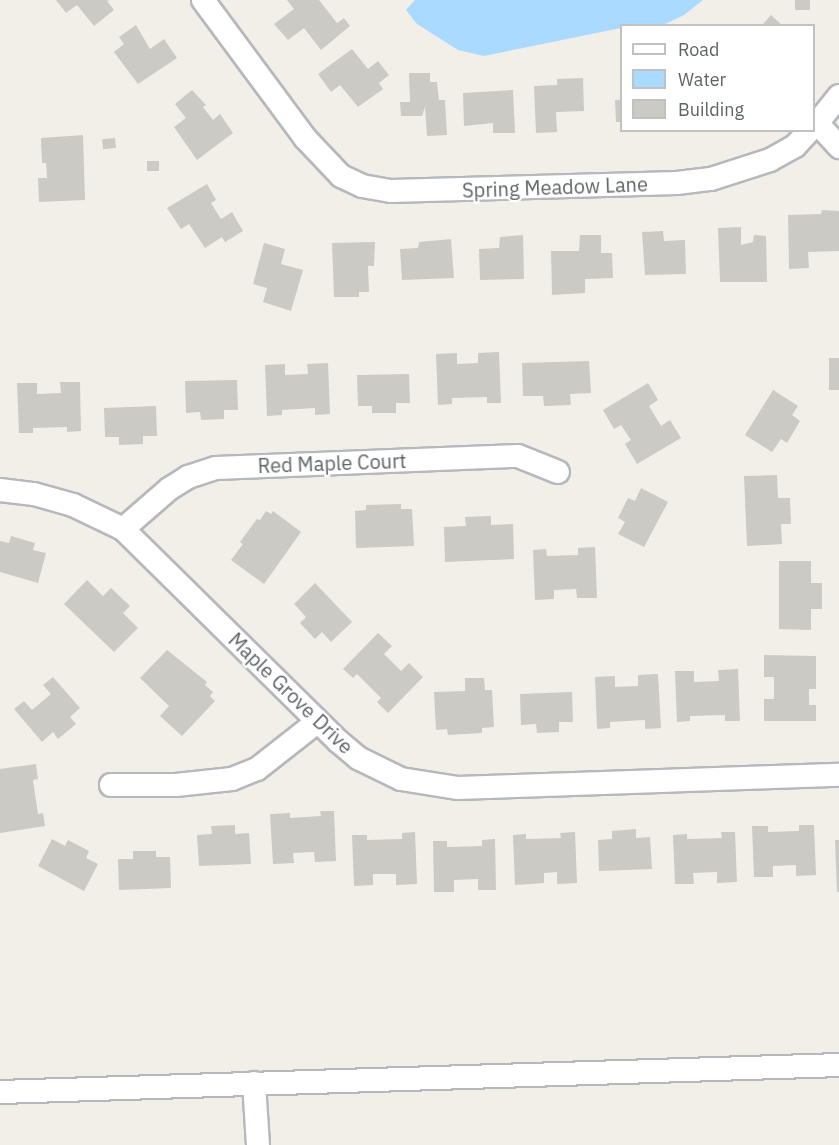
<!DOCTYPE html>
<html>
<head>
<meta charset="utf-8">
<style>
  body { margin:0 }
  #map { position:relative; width:839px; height:1145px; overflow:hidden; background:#f1efe8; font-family:"IBM Plex Sans",sans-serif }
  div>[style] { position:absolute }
  .water>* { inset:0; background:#aadaff }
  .building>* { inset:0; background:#cccac5; transform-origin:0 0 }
  .roads { filter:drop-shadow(2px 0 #b5b8bc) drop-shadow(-2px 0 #b5b8bc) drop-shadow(0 2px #b5b8bc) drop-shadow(0 -2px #b5b8bc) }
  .street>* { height:22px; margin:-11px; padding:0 11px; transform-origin:11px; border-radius:11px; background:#fff }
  span { translate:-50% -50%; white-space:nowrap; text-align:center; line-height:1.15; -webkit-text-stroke:4.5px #fff; paint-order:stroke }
  .street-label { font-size:20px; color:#5f6368 }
  .legend { position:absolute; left:620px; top:24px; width:195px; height:108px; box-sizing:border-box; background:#fff; border:2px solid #bfc1c3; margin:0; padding:8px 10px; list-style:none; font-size:18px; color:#5f6368 }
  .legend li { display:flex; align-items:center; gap:12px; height:30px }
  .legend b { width:30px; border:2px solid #bfc1c3 }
</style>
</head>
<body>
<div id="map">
  <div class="water">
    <i style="clip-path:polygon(415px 0,703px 0,684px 15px,663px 25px,622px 26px,621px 28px,484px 56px,458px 50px,417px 24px,406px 10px)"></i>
  </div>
  <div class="building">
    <i style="clip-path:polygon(56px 0,109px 0,107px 1px,114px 10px,94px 26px,77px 5px,66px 13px)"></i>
    <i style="clip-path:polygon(287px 0,319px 0,337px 23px,344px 18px,350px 26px,321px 50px,304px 28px,288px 40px,274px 24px,294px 9px)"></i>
    <i style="left:795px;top:0;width:15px;height:10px"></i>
    <i style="clip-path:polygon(771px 15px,783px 26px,761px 26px)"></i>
    <i style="clip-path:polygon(136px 25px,150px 49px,164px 39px,177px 58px,138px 84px,114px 52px,124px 44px,119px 37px)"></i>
    <i style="clip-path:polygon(352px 49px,368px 69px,378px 61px,389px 75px,379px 83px,383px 89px,358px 107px,340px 85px,331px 92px,318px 74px)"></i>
    <i style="clip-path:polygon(409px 73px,430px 73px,430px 82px,437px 82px,439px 100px,445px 100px,447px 135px,427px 136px,425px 107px,422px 116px,401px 116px,400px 102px,410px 102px)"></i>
    <i style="clip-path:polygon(583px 78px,584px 111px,556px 112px,557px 132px,536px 133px,534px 86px,557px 85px,557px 79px)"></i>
    <i style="clip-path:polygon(192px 90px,206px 105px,203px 107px,213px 120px,220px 114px,233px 133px,197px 160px,174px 127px,186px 118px,175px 104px)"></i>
    <i style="clip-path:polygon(513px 90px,515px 133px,493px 133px,493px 123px,464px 126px,463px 93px)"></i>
    <i style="clip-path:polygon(615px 100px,622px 100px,622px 122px,616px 122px)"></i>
    <i style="clip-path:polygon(83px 135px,85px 200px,39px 202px,38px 178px,47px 178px,46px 163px,42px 163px,41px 138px)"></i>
    <i style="left:115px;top:138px;width:10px;height:13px;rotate:84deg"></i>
    <i style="left:147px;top:161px;width:12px;height:10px"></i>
    <i style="clip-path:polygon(207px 184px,216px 200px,211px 203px,221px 219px,232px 212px,243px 231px,225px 242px,222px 237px,205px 248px,189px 224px,181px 229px,167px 208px)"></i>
    <i style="clip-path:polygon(822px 210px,839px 211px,839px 251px,808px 252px,809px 268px,789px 269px,788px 215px,821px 214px)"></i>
    <i style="clip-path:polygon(741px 227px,741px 245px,753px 242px,754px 235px,766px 236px,767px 282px,720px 282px,718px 228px)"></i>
    <i style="clip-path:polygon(663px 231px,664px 241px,685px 240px,686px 274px,645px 275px,642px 232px)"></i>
    <i style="clip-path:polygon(523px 235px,524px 279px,480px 280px,479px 249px,499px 248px,500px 237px)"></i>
    <i style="clip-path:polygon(580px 235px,601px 235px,601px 253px,612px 253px,613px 278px,585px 279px,585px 293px,552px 295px,551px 251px,579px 251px)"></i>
    <i style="clip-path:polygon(451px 239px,454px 278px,402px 280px,400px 249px,418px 248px,419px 242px)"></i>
    <i style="clip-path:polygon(375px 242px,374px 266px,368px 266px,369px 292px,359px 292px,359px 297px,334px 297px,332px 243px)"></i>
    <i style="clip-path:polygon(264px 243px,285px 249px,281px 264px,303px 270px,291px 311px,263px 302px,267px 288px,253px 284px)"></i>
    <i style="clip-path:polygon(499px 352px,501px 403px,487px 403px,487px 397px,452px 398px,452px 404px,438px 405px,436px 354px,457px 353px,457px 364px,478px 363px,478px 353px)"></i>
    <i style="left:829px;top:358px;width:10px;height:32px"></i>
    <i style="clip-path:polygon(589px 361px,591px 393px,570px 394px,571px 405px,544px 406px,543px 396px,523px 396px,522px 363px)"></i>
    <i style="clip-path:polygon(328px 363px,330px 414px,315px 415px,315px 408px,282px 410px,282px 415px,267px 416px,265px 365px,285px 364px,285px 375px,308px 374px,307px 364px)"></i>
    <i style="clip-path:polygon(409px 374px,410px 403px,396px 403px,396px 413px,372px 413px,372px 406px,358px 406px,357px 375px)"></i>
    <i style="clip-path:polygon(237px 380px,238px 410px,224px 410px,224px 419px,201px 420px,200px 412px,186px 413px,185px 381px)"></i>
    <i style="clip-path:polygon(60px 382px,80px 382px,81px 431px,67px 432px,67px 427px,33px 428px,33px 433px,19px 433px,17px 383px,37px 383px,37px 394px,61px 393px)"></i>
    <i style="clip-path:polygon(648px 383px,658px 400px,649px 406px,661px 426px,670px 420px,681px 438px,637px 464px,625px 444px,631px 440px,621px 425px,614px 429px,603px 410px)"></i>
    <i style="clip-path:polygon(773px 390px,798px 406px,792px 415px,800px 421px,787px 443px,781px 439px,772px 452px,745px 435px)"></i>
    <i style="clip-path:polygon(156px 406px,157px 436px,143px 436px,143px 444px,119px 445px,119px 437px,105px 437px,104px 408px)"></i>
    <i style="clip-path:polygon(777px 475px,778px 498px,790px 498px,791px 524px,781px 524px,782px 544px,747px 546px,744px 476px)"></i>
    <i style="clip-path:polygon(641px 488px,668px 502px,644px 547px,618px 534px,625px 522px,618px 518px,628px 498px,635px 501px)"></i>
    <i style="clip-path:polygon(401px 504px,401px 509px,412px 509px,414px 546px,356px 548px,355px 511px,366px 510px,366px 505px)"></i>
    <i style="clip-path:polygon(266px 511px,271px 514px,273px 511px,301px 532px,264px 584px,231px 560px,243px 544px,240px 542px,257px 519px,260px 520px)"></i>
    <i style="clip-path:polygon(491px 516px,491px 525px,513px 524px,514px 559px,445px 562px,444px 527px,466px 526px,465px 517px)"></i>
    <i style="clip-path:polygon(11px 536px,35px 543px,33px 550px,46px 553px,38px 583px,0 572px,0 541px,9px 543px)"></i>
    <i style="clip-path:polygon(595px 547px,597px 598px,577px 598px,576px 589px,554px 590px,554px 599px,535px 600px,533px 550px,546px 549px,547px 556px,578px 555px,578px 548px)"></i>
    <i style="clip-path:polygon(779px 561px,811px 561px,811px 583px,822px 583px,822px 609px,811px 609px,811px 630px,779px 629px)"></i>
    <i style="clip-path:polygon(87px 580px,103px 596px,111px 588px,130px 606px,123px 613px,138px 628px,114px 652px,64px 604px)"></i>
    <i style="clip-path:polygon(315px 583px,352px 622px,331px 642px,322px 632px,315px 639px,300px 623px,306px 617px,294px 604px)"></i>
    <i style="clip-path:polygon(378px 633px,392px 646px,384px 654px,401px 671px,409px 663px,423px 677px,388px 713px,377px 702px,381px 698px,357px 674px,353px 678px,343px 669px)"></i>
    <i style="clip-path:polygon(167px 650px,207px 682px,205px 685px,213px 692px,210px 696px,215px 701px,182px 736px,160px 716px,169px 706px,140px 678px)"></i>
    <i style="clip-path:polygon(764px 655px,816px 656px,816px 689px,809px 689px,809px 705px,816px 705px,816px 721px,764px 721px,764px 699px,774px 699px,774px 677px,764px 677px)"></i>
    <i style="clip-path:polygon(738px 669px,740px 721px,725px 721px,725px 715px,690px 716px,690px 721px,677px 722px,675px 671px,694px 671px,694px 682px,719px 681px,718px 670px)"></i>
    <i style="clip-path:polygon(658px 674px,661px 728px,645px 729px,645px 720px,610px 722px,610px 728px,597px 729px,595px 677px,615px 676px,615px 687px,638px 686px,638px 675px)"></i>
    <i style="clip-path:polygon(53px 677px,80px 708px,70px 717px,76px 724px,58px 739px,53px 732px,42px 742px,14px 709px,24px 701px,32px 710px,51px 694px,43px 685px)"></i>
    <i style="clip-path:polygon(465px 678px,484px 678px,485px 690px,492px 690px,494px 727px,482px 728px,482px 733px,448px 735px,447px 729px,436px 730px,434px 692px,465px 691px)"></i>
    <i style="clip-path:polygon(572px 692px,573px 722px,559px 722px,559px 732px,537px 733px,536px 724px,521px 725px,520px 694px)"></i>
    <i style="clip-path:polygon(36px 764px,38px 779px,33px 780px,38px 814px,43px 813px,45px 826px,0 833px,0 769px)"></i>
    <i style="clip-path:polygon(320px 811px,334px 811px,336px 861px,315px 862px,314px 852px,293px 853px,294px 863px,273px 864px,270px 814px,290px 813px,290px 818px,321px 816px)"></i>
    <i style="clip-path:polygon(235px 825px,235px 834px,249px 833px,251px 864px,199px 866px,197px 835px,212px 834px,211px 826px)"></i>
    <i style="clip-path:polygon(799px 825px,814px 825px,816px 875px,796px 876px,796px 865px,773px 866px,773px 877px,754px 877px,752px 826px,768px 826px,768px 832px,799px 831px)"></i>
    <i style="clip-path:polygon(636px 829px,636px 838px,650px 837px,652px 869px,599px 871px,598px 840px,612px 839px,612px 831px)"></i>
    <i style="clip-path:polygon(415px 832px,417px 884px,396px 885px,396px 874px,373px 874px,373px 885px,354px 886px,352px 835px,367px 835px,367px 840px,402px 839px,402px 833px)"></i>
    <i style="clip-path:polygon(575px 832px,577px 883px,557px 884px,557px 872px,544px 873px,544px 883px,515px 885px,513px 835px,526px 834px,526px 839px,561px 838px,560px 833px)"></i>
    <i style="clip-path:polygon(721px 832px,735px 832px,737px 882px,717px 883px,717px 872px,693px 873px,694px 884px,675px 884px,673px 835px,687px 834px,687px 839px,722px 838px)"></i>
    <i style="clip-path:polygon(52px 839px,65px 846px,68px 840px,89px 851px,86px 858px,98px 864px,84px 891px,38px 866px)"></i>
    <i style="clip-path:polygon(495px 839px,496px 890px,478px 890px,478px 879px,454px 880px,454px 892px,434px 892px,433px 841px,447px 841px,447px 847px,482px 846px,482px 840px)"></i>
    <i style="clip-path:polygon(835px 840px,839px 840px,839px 892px,837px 892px)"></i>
    <i style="clip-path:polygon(133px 851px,156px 851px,156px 857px,170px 857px,171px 888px,119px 890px,118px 859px,133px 859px)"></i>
  </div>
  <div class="roads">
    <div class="street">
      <i style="left:203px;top:0;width:172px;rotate:53.5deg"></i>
      <i style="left:305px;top:138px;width:52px;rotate:46.5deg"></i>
      <i style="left:341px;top:176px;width:23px;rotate:25deg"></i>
      <i style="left:362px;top:186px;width:29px;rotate:10deg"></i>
      <i style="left:391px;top:191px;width:286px;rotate:-1.6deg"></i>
      <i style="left:677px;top:183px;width:34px;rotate:-7deg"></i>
      <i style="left:711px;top:179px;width:62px;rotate:-17.9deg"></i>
      <i style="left:770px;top:160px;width:29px;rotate:-29deg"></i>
      <i style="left:795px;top:146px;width:22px;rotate:-47deg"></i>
      <i style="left:817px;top:123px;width:33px;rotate:47deg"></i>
      <i style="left:814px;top:127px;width:40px;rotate:-51deg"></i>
      <i style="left:0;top:490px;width:34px;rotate:7deg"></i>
      <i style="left:34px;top:494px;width:41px;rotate:15.8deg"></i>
      <i style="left:73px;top:505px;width:55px;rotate:25.6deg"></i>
      <i style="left:123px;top:529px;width:302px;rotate:44.6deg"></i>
      <i style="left:338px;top:741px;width:26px;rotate:40deg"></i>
      <i style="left:358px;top:758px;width:48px;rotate:26deg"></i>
      <i style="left:401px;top:779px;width:58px;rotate:9deg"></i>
      <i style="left:458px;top:788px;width:381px;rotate:-2deg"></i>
      <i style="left:123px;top:529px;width:61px;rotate:-41deg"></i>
      <i style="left:169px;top:489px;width:22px;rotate:-32deg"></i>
      <i style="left:188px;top:477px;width:29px;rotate:-18deg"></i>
      <i style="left:216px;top:468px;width:302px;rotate:-2.3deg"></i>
      <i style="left:518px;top:456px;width:43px;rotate:21.8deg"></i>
      <i style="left:111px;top:785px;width:65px"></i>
      <i style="left:176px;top:785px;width:56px;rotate:-6.1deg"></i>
      <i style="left:232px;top:779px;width:27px;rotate:-22deg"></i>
      <i style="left:257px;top:769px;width:76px;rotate:-38.1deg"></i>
      <i style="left:254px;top:1083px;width:62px;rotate:86.3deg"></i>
      <i style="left:0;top:1092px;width:839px;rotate:-1.84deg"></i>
    </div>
  </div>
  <div class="street-label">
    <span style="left:555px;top:187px;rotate:-2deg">Spring Meadow Lane</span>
    <span style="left:332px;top:463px;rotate:-2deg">Red Maple Court</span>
    <span style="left:291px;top:693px;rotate:44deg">Maple Grove Drive</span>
  </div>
  <ul class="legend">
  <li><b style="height:8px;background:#fff"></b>Road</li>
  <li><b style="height:16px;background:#aadaff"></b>Water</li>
  <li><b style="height:16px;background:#cccac5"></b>Building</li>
  </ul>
</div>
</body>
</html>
